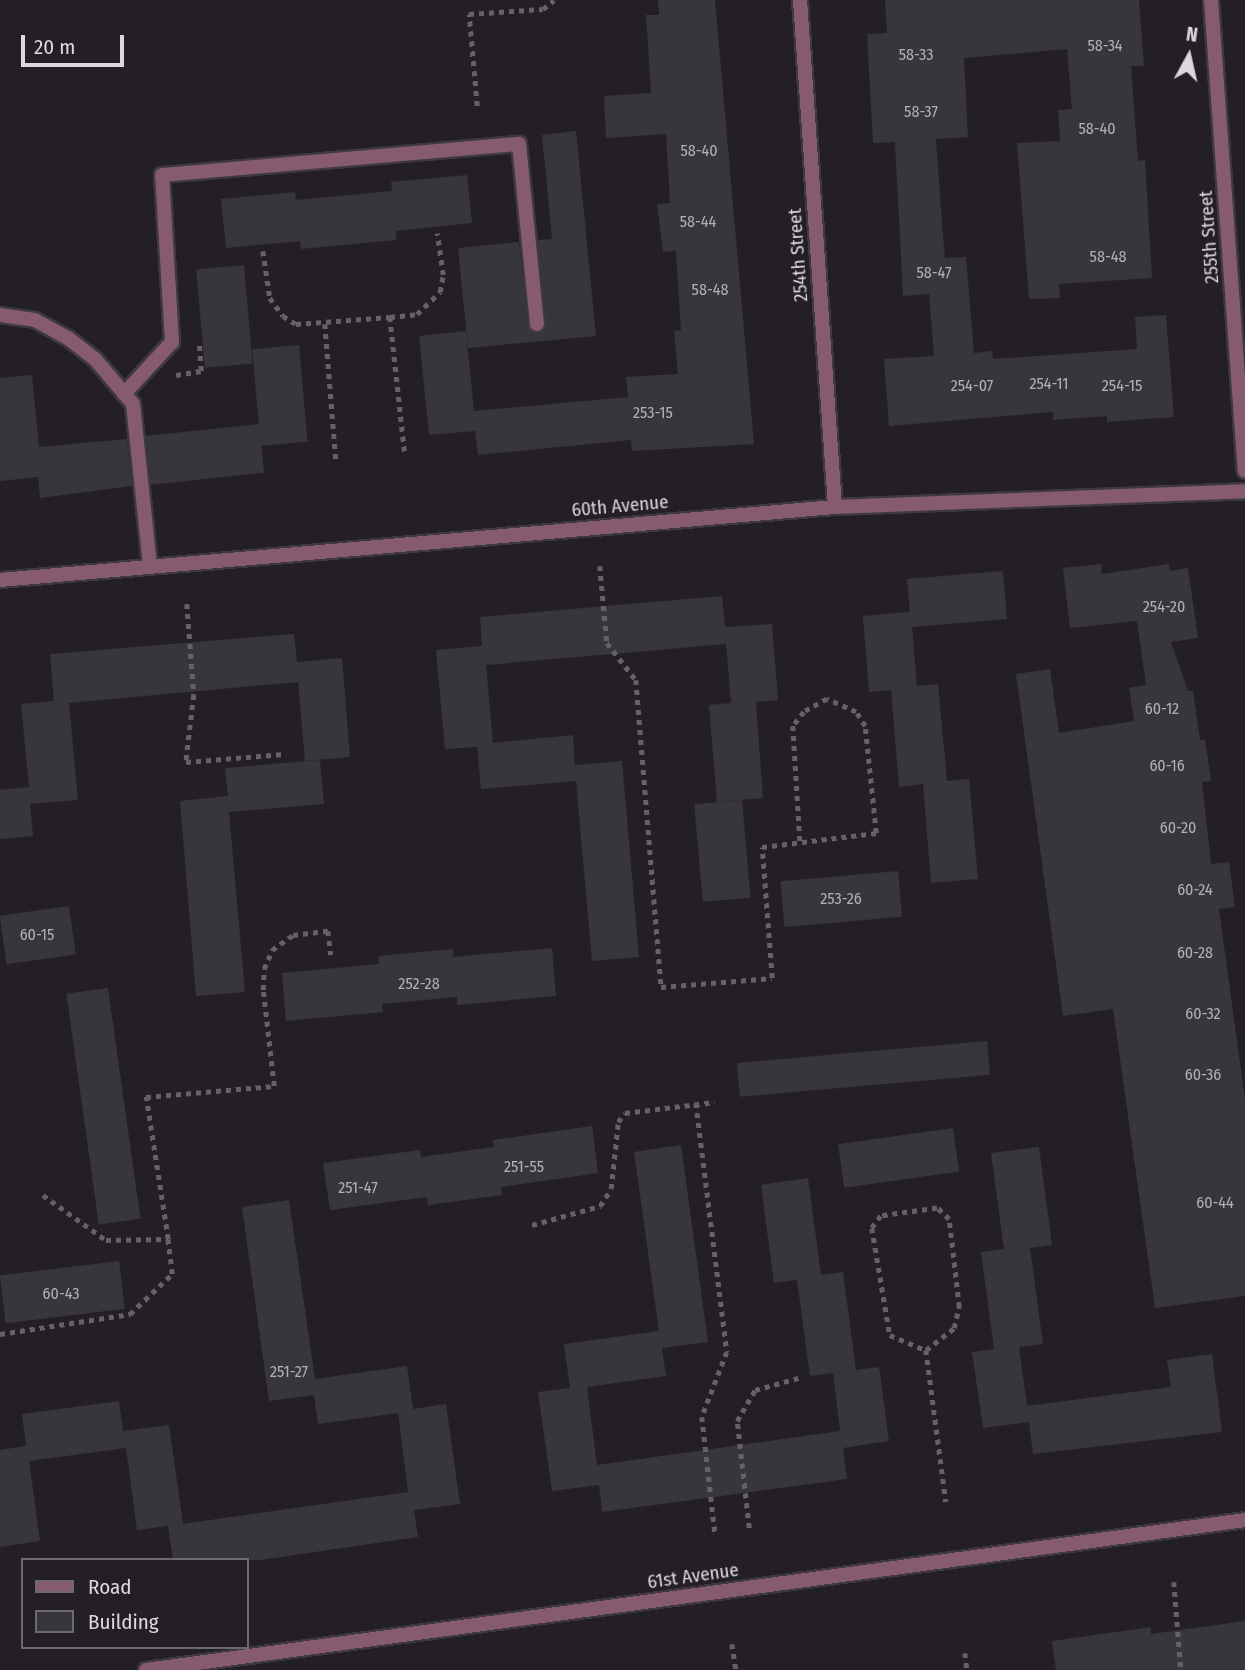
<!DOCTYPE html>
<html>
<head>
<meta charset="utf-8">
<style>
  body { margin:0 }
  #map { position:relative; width:1245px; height:1670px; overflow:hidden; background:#241f25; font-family:"Fira Sans Condensed",sans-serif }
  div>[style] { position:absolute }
  .building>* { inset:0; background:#38363d; transform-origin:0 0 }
  .path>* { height:4.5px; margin-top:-2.25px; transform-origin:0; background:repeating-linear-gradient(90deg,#666167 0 5px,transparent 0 10px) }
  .roads { filter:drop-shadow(2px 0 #3e393f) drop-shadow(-2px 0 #3e393f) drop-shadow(0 2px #3e393f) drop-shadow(0 -2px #3e393f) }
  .service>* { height:14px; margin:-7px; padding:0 7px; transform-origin:7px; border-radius:7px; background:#865b70 }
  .minor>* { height:14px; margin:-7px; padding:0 7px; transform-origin:7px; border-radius:7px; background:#865b70 }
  span { translate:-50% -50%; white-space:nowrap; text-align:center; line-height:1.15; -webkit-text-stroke:5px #241f25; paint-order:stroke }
  .number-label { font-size:16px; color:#b3b0b4 }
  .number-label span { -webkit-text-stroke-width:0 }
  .street-label { font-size:19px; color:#dcd8dc }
  .legend { position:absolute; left:21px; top:1558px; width:228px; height:91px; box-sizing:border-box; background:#241f25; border:2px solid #6e696e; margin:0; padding:9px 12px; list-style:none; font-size:21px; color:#dcd8dc }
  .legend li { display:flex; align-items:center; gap:14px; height:35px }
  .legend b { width:35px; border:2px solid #6e696e }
  .north { position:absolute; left:1154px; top:21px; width:70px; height:70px; -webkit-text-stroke:5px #241f25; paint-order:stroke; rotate:8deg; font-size:19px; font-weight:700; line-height:28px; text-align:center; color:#dcd8dc }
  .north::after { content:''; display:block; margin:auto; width:24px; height:32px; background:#dcd8dc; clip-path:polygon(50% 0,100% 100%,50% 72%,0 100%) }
  .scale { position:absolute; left:21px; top:35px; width:103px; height:32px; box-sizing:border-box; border:4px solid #dcd8dc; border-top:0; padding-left:9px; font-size:21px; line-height:24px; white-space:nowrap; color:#dcd8dc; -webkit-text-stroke:5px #241f25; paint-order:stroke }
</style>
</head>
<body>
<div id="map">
  <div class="building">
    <i style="clip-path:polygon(658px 0,715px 0,754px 444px,632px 451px,631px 440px,478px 455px,475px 431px,429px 435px,419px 336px,466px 331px,474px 411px,628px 397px,626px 377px,678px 374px,674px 331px,681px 330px,676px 251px,663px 252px,657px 204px,670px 203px,666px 134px,606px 138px,604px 96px,651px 93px,646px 15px,659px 15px)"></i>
    <i style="clip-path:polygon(885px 0,1139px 0,1144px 66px,1131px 66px,1138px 161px,1145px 160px,1152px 278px,1059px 284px,1060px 298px,1029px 299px,1017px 143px,1060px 141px,1058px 110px,1072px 109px,1067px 49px,964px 58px,968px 137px,936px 139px,942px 223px,945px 258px,966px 257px,974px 353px,992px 351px,993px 359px,1137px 349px,1135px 317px,1166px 315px,1174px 417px,1107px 422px,1107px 416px,1053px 420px,1053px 412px,889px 426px,884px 359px,934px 356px,929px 294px,903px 296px,895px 142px,873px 143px,867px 34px,887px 33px)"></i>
    <i style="clip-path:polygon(576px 131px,596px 336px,468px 348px,458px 248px,519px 242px,528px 326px,534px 333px,545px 329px,538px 240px,552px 239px,542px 135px)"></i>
    <i style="clip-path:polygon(467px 175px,472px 223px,396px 231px,396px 240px,301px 249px,300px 241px,226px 248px,221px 199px,295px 192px,296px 200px,392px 191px,391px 182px)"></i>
    <i style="left:244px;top:265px;width:99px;height:48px;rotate:85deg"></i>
    <i style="left:299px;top:345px;width:97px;height:47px;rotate:85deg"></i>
    <i style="clip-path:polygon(32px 375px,39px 447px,127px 439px,132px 486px,40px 498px,38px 477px,0 481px,0 378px)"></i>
    <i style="left:259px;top:424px;width:49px;height:114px;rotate:84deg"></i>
    <i style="clip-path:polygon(1101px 564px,1102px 574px,1169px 564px,1170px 571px,1188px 568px,1198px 638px,1171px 642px,1188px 691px,1193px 691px,1200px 740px,1205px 739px,1211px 781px,1202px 782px,1211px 864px,1229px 862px,1235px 907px,1219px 909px,1245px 1100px,1245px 1296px,1155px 1308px,1113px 1009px,1063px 1016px,1016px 674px,1050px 669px,1059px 733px,1134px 721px,1129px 688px,1146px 685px,1137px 621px,1070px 628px,1063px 568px)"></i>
    <i style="clip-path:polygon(1003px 571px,1007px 619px,912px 627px,917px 686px,938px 684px,947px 781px,969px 779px,978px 879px,931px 883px,923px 784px,899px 787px,891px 690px,869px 692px,863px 616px,910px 612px,907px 579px)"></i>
    <i style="clip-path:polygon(722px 596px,725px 627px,772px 624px,778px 700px,756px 702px,763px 798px,717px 802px,709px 705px,731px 703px,726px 644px,486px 665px,493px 743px,573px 735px,575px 765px,622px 761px,639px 957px,592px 961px,576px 781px,481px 789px,477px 747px,445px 749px,436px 650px,482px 646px,480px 617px)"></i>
    <i style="clip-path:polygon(294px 634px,297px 662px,342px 658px,350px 757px,305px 761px,298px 682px,69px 703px,78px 800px,30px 804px,33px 836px,0 839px,0 790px,29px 787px,21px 704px,54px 701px,50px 654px)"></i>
    <i style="clip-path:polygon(320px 760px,324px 804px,229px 812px,245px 992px,196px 996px,180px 801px,228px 796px,225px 768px)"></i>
    <i style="left:742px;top:800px;width:98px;height:48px;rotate:85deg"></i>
    <i style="left:898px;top:871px;width:46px;height:118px;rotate:85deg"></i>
    <i style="left:69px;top:906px;width:49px;height:70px;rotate:82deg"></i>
    <i style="clip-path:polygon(552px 948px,556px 996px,457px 1005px,457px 997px,382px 1004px,383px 1012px,286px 1021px,282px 973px,379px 964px,378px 956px,453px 949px,453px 957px)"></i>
    <i style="left:108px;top:988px;width:233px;height:42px;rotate:82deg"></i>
    <i style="left:987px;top:1041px;width:34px;height:251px;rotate:85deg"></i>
    <i style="clip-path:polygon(592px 1126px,598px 1173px,501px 1187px,502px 1195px,428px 1205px,427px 1197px,330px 1210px,323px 1163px,420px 1150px,421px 1157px,494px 1147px,493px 1140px)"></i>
    <i style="left:953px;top:1128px;width:44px;height:116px;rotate:82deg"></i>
    <i style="clip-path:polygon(681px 1145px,708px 1342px,662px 1348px,666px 1376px,587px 1387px,597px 1465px,840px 1431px,833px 1373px,879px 1367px,889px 1441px,843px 1448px,847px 1479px,602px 1512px,599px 1485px,552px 1491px,538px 1392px,570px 1388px,564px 1344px,659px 1331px,634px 1152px)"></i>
    <i style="clip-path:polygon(1039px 1147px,1052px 1245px,1030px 1248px,1043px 1344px,1019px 1347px,1027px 1406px,1171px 1387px,1167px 1360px,1212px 1354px,1222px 1432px,1033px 1454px,1029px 1422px,983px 1428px,972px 1352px,994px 1349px,981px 1252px,1004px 1249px,991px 1153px)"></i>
    <i style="clip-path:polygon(808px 1178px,821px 1275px,843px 1272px,856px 1370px,810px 1376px,797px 1280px,774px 1283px,761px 1185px)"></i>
    <i style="clip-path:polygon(289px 1200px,315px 1379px,407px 1366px,413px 1409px,446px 1404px,460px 1504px,414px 1510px,418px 1537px,260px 1560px,173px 1560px,168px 1526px,408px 1492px,398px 1413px,318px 1424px,314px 1395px,269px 1401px,242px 1207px)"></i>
    <i style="left:119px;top:1261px;width:48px;height:120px;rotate:83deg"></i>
    <i style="clip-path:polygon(119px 1401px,123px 1431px,169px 1425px,183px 1524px,137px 1530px,126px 1448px,29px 1461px,40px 1541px,0 1547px,0 1450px,26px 1446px,22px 1414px)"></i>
    <i style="clip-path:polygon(1245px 1621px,1245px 1670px,1056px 1670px,1052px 1641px,1151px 1627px,1151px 1634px)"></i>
  </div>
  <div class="path">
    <i style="left:477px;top:106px;width:92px;rotate:-95deg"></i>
    <i style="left:469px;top:14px;width:74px;rotate:-3.9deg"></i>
    <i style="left:543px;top:9px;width:14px;rotate:-39deg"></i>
    <i style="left:263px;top:251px;width:48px;rotate:81.5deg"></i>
    <i style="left:270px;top:298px;width:22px;rotate:54deg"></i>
    <i style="left:283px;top:316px;width:15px;rotate:32deg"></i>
    <i style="left:296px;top:324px;width:94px;rotate:-4.3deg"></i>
    <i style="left:390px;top:317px;width:27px;rotate:-6deg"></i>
    <i style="left:417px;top:314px;width:32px;rotate:-44deg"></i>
    <i style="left:440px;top:292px;width:17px;rotate:-80deg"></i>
    <i style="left:443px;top:275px;width:42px;rotate:-98.1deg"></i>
    <i style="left:390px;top:317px;width:138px;rotate:83.8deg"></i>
    <i style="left:325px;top:324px;width:137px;rotate:85.4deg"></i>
    <i style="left:176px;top:375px;width:25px;rotate:-9deg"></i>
    <i style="left:201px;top:371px;width:28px;rotate:-94deg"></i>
    <i style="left:600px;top:566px;width:77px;rotate:84.8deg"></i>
    <i style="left:607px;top:643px;width:47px;rotate:51.9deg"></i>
    <i style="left:636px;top:680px;width:308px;rotate:85.3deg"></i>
    <i style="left:661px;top:987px;width:111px;rotate:-4.6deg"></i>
    <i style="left:772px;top:978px;width:131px;rotate:-94.4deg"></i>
    <i style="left:762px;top:847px;width:115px;rotate:-7deg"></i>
    <i style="left:876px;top:833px;width:108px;rotate:-95.9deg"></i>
    <i style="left:865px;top:726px;width:17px;rotate:-123deg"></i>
    <i style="left:856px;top:712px;width:32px;rotate:-156deg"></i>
    <i style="left:827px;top:699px;width:26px;rotate:151deg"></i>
    <i style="left:804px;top:712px;width:18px;rotate:128deg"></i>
    <i style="left:793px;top:726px;width:115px;rotate:86.5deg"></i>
    <i style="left:187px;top:604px;width:91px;rotate:85.6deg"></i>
    <i style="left:194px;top:695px;width:67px;rotate:96.8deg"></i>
    <i style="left:186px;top:762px;width:97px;rotate:-4.7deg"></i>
    <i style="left:696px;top:1103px;width:251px;rotate:82.9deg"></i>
    <i style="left:727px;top:1352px;width:70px;rotate:111deg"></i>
    <i style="left:702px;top:1417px;width:117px;rotate:83.6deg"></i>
    <i style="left:43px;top:1195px;width:77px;rotate:35.5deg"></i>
    <i style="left:106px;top:1240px;width:62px;rotate:-0.9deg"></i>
    <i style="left:168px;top:1239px;width:144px;rotate:-98.8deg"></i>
    <i style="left:146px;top:1097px;width:128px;rotate:-4.9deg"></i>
    <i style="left:274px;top:1086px;width:97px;rotate:-96.5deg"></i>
    <i style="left:263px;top:990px;width:21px;rotate:-87deg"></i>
    <i style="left:264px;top:969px;width:21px;rotate:-67deg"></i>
    <i style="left:272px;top:950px;width:26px;rotate:-36deg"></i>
    <i style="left:293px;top:935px;width:35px;rotate:-7deg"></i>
    <i style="left:328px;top:931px;width:24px;rotate:83deg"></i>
    <i style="left:532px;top:1225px;width:71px;rotate:-15.6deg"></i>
    <i style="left:600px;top:1206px;width:20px;rotate:-57deg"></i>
    <i style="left:611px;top:1189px;width:67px;rotate:-84deg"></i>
    <i style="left:618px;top:1122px;width:11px;rotate:-52deg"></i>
    <i style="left:625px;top:1113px;width:90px;rotate:-7deg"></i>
    <i style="left:0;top:1334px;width:132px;rotate:-8.7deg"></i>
    <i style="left:130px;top:1314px;width:58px;rotate:-43.6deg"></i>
    <i style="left:172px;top:1274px;width:35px;rotate:-97deg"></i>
    <i style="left:926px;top:1350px;width:36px;rotate:-38deg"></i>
    <i style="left:954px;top:1328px;width:22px;rotate:-77deg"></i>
    <i style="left:959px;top:1307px;width:89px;rotate:-96.5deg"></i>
    <i style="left:949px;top:1219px;width:16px;rotate:-137deg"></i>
    <i style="left:937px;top:1208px;width:57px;rotate:171.9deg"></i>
    <i style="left:881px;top:1216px;width:15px;rotate:127deg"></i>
    <i style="left:872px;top:1228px;width:109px;rotate:80.5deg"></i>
    <i style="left:890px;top:1335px;width:39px;rotate:23deg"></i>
    <i style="left:926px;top:1350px;width:153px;rotate:82.5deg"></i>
    <i style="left:749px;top:1528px;width:108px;rotate:-96.4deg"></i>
    <i style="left:737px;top:1421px;width:36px;rotate:-60deg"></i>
    <i style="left:755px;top:1390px;width:49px;rotate:-15.5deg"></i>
    <i style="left:1174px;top:1582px;width:88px;rotate:85.5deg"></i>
    <i style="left:732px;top:1644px;width:26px;rotate:81deg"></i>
    <i style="left:965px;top:1653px;width:17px;rotate:83deg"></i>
  </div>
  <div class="roads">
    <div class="service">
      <i style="left:0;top:315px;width:35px;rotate:8deg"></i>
      <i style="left:35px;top:320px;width:38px;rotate:29deg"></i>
      <i style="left:68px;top:338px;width:34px;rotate:38deg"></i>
      <i style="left:95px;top:359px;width:59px;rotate:49.8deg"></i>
      <i style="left:133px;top:404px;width:164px;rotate:84deg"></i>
      <i style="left:124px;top:394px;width:71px;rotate:-47.3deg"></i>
      <i style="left:172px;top:342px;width:167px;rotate:-93.4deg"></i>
      <i style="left:162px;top:175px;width:358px;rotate:-5deg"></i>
      <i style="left:519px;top:144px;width:181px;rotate:84.3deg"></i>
    </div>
    <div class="minor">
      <i style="left:800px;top:0;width:508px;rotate:86.05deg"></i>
      <i style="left:1211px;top:0;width:472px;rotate:85.9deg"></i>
      <i style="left:0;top:580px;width:838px;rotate:-5deg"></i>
      <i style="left:835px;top:507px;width:410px;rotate:-2.2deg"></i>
      <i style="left:146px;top:1670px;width:1109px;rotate:-7.77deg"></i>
    </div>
  </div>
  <div class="number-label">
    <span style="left:1105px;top:46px">58-34</span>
    <span style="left:916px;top:55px">58-33</span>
    <span style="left:921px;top:112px">58-37</span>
    <span style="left:1097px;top:129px">58-40</span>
    <span style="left:699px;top:151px">58-40</span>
    <span style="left:698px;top:222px">58-44</span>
    <span style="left:1108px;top:257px">58-48</span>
    <span style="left:934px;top:273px">58-47</span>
    <span style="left:710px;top:290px">58-48</span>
    <span style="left:1049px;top:384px">254-11</span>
    <span style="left:972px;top:386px">254-07</span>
    <span style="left:1122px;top:386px">254-15</span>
    <span style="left:653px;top:413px">253-15</span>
    <span style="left:1164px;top:607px">254-20</span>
    <span style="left:1162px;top:709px">60-12</span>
    <span style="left:1167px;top:766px">60-16</span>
    <span style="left:1178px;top:828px">60-20</span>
    <span style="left:1195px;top:890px">60-24</span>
    <span style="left:841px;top:899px">253-26</span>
    <span style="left:37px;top:935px">60-15</span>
    <span style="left:1195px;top:953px">60-28</span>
    <span style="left:419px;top:984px">252-28</span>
    <span style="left:1203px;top:1014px">60-32</span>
    <span style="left:1203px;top:1075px">60-36</span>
    <span style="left:524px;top:1167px">251-55</span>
    <span style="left:358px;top:1188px">251-47</span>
    <span style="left:1215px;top:1203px">60-44</span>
    <span style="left:61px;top:1294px">60-43</span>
    <span style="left:289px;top:1372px">251-27</span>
  </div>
  <div class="street-label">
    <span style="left:1209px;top:237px;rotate:-94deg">255th Street</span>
    <span style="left:798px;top:255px;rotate:-94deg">254th Street</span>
    <span style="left:620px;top:506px;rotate:-5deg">60th Avenue</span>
    <span style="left:693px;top:1576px;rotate:-8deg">61st Avenue</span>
  </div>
  <ul class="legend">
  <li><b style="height:9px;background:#865b70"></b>Road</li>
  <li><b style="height:19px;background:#38363d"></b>Building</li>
  </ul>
  <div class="north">N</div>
  <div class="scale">20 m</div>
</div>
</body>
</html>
